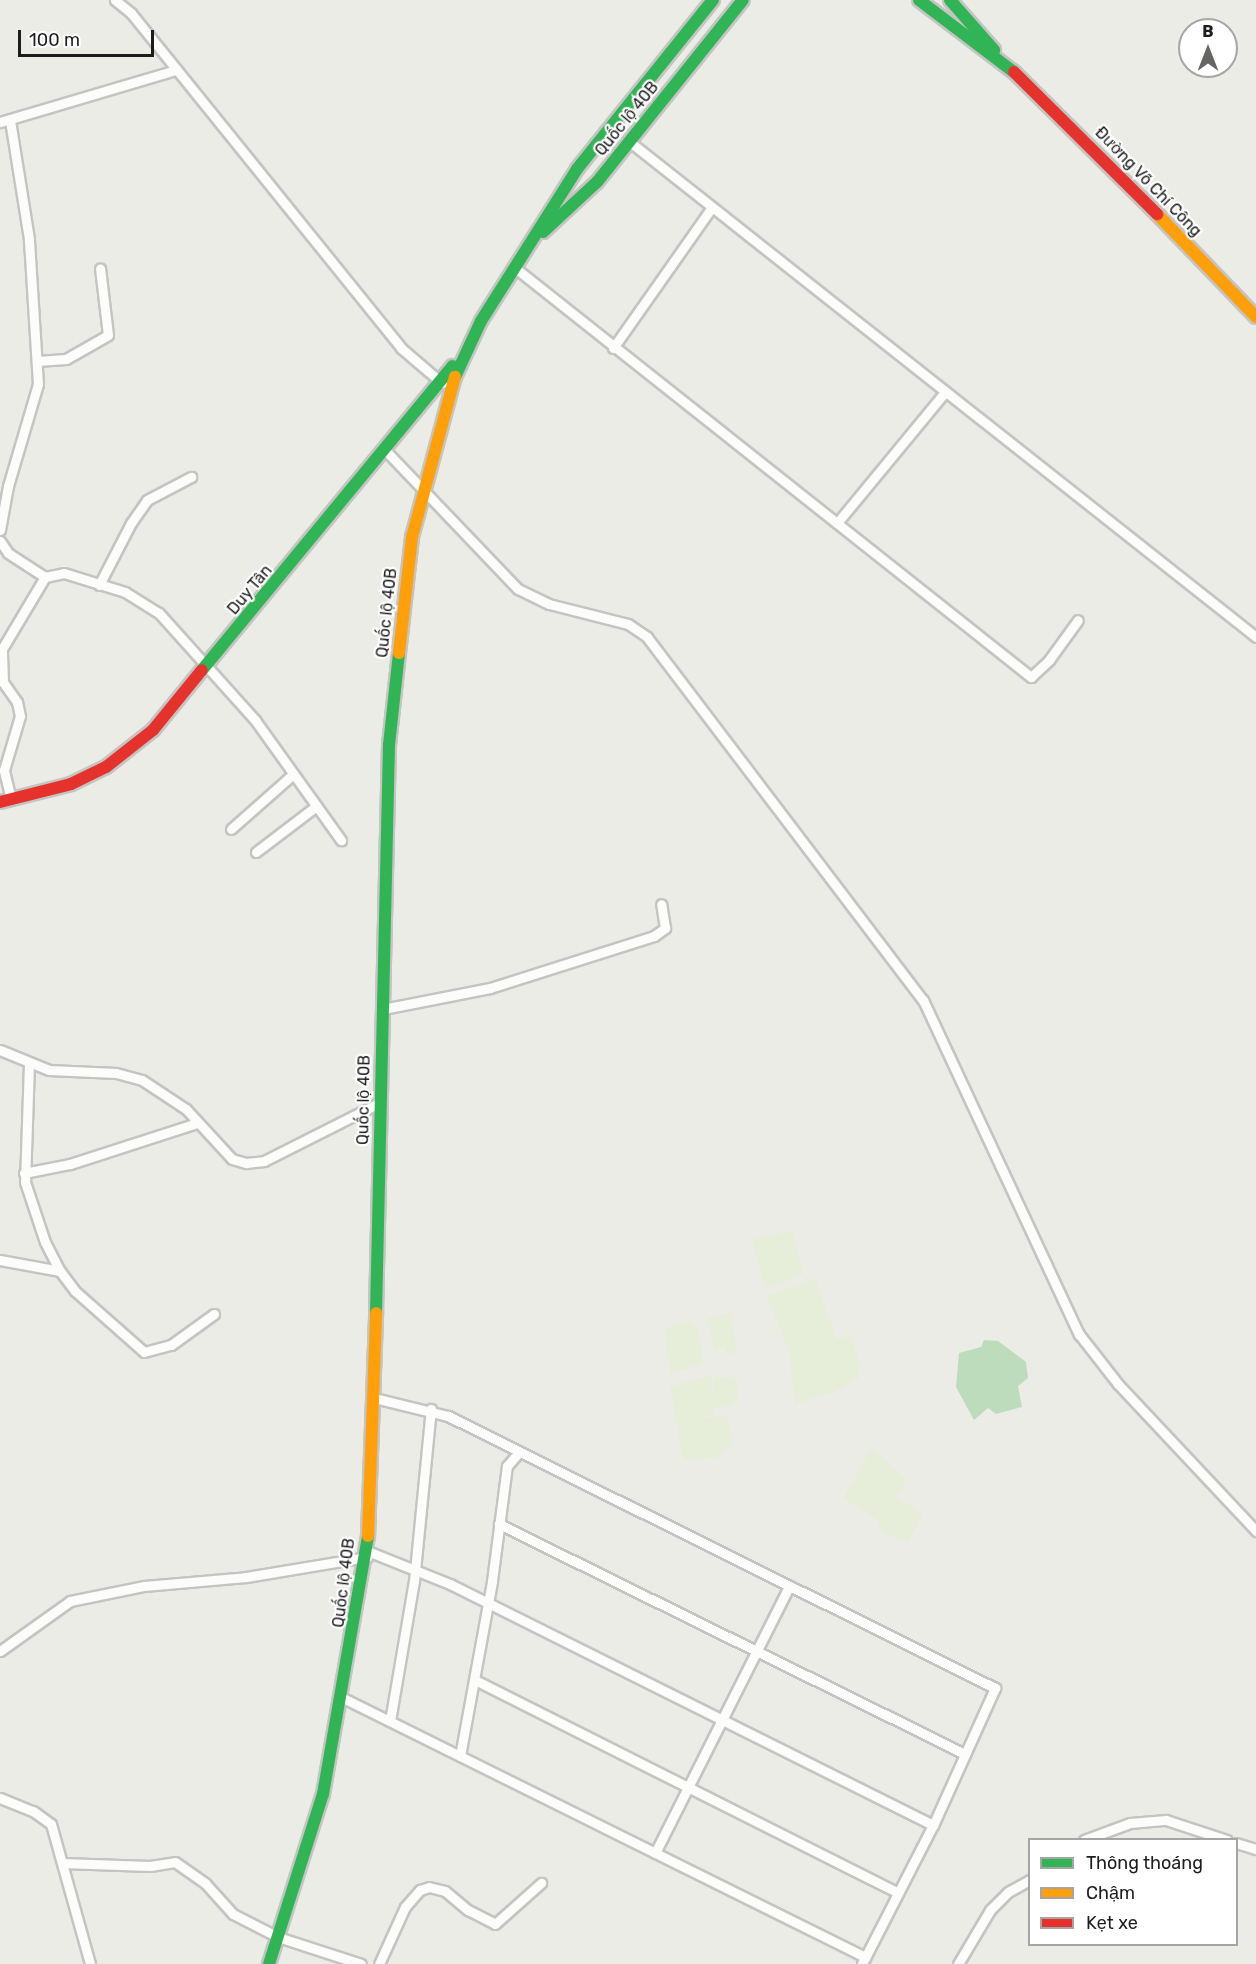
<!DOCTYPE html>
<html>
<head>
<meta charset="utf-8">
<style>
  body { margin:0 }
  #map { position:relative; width:1256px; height:1964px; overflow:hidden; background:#ecece6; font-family:Rubik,sans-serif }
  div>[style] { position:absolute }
  .farmland>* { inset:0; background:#e6edd8 }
  .forest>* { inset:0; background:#bddcbb }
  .roads { filter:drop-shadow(2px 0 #c4c4c2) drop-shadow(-2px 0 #c4c4c2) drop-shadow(0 2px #c4c4c2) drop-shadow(0 -2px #c4c4c2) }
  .street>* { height:9px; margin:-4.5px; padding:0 4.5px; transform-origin:4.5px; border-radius:4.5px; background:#fcfcfb }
  .fast>* { height:12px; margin:-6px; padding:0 6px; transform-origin:6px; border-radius:6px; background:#30b455 }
  .slow>* { height:12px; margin:-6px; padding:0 6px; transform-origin:6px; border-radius:6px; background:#ff9f0a }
  .jam>* { height:12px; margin:-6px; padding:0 6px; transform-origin:6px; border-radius:6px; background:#e5322d }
  span { translate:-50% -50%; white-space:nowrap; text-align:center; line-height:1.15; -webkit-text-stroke:4.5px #fff; paint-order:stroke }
  .street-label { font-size:16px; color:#1d1d1d }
  .legend { position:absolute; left:1028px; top:1838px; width:210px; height:108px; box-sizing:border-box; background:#fff; border:2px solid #a5a5a5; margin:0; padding:8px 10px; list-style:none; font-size:18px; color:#1d1d1d }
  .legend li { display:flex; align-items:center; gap:12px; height:30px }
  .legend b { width:30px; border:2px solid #a5a5a5 }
  .north { position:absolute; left:1178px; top:18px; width:60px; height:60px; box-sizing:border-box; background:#fff; border:2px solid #a5a5a5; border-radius:50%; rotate:0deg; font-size:16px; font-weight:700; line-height:24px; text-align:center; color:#1d1d1d }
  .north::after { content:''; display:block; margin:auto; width:21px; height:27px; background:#656563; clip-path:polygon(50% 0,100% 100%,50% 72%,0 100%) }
  .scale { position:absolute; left:18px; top:30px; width:136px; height:27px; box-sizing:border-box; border:3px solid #1d1d1d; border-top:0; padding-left:8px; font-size:18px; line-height:21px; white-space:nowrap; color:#1d1d1d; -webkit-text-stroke:4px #fff; paint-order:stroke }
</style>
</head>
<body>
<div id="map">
  <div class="farmland">
    <i style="clip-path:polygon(793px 1230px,803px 1274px,765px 1289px,752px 1240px)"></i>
    <i style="clip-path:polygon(815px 1279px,837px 1339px,851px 1335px,860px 1366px,858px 1379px,834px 1392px,795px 1404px,789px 1352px,767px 1296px)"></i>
    <i style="clip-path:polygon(731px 1313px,737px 1352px,727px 1354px,724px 1347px,714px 1351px,706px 1318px)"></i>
    <i style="clip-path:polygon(691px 1321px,699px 1331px,703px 1363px,670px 1375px,665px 1328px)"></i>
    <i style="clip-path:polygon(711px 1375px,714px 1404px,714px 1378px,736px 1377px,738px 1399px,732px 1406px,714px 1408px,714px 1414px,690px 1420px,727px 1415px,733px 1444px,716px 1458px,683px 1460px,670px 1387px)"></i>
    <i style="clip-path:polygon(872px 1447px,906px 1480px,896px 1497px,923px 1514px,907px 1544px,876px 1528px,880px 1521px,843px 1499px)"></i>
  </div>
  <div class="forest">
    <i style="clip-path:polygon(984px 1340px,998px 1341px,1026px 1362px,1028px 1378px,1018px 1386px,1022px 1407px,996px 1414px,988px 1408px,974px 1420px,956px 1387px,959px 1353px,981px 1347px)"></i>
  </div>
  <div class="roads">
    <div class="street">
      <i style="left:115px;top:0;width:21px;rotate:39deg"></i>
      <i style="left:131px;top:13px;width:430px;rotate:51.1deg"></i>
      <i style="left:401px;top:348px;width:54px;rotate:40.5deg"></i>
      <i style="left:0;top:122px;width:184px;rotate:-16.5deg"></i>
      <i style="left:630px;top:142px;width:798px;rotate:38.33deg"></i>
      <i style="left:514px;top:267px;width:660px;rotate:38.42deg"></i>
      <i style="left:1031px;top:677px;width:25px;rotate:-43deg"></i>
      <i style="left:1049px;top:660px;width:49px;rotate:-54.1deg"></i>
      <i style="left:613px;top:348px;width:172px;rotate:-54.9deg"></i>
      <i style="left:37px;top:361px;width:29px;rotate:-4deg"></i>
      <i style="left:66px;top:359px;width:48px;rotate:-29.7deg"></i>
      <i style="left:108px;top:335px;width:67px;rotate:-96.8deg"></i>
      <i style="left:386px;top:451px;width:191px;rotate:46.3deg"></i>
      <i style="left:518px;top:589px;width:34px;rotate:26deg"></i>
      <i style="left:549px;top:604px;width:81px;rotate:14.2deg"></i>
      <i style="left:628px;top:624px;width:23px;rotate:34deg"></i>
      <i style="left:647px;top:637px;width:456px;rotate:52.8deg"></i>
      <i style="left:923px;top:1000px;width:369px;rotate:65deg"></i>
      <i style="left:1079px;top:1334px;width:63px;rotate:52deg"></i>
      <i style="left:1118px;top:1384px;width:202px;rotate:46.8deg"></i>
      <i style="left:837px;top:523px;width:170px;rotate:-50.5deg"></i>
      <i style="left:0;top:530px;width:45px;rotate:-79.7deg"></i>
      <i style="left:8px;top:486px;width:106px;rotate:-73.6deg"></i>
      <i style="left:38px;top:384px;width:145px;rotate:-93.6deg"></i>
      <i style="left:29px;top:239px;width:121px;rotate:-99.1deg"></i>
      <i style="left:0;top:541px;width:14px;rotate:56deg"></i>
      <i style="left:8px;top:553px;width:44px;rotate:33deg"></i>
      <i style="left:99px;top:585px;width:70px;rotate:-62.7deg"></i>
      <i style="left:131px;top:523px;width:28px;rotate:-55deg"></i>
      <i style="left:147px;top:500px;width:50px;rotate:-27.6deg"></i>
      <i style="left:11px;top:799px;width:30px;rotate:-104deg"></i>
      <i style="left:4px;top:770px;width:56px;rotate:-73.5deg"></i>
      <i style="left:20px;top:716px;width:14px;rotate:-102deg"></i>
      <i style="left:17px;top:702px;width:24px;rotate:-125deg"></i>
      <i style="left:3px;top:682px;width:33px;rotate:-92deg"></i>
      <i style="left:2px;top:649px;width:84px;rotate:-59.2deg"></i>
      <i style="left:45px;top:577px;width:19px;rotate:-12deg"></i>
      <i style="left:64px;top:573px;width:64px;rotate:17.3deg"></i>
      <i style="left:125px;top:592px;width:40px;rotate:32deg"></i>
      <i style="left:159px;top:613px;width:144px;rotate:48.1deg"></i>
      <i style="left:255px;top:720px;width:148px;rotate:54.4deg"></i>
      <i style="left:231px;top:829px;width:81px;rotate:-41.5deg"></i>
      <i style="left:256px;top:852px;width:74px;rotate:-37.3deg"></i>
      <i style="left:383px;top:1009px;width:109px;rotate:-11.1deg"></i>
      <i style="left:490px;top:988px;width:172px;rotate:-17.6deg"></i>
      <i style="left:654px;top:936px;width:14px;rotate:-36deg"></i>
      <i style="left:665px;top:928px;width:24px;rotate:-99deg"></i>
      <i style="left:0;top:1050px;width:53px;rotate:22.2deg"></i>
      <i style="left:49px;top:1070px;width:67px;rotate:2.6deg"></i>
      <i style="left:116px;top:1073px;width:27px;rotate:15deg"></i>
      <i style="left:142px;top:1080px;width:53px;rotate:33.4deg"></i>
      <i style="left:186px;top:1109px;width:68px;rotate:47.4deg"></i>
      <i style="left:232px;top:1159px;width:15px;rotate:16deg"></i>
      <i style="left:246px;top:1163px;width:18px;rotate:-6deg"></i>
      <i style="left:264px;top:1161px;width:131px;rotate:-26.8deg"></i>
      <i style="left:29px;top:1063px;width:119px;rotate:91.9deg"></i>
      <i style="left:25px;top:1182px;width:63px;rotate:71.6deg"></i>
      <i style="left:45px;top:1242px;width:33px;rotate:63deg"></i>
      <i style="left:60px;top:1271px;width:25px;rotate:53deg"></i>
      <i style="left:75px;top:1291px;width:92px;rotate:41.5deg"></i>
      <i style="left:144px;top:1352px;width:28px;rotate:-15deg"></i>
      <i style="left:171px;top:1345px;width:53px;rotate:-35.8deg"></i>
      <i style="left:24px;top:1173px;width:47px;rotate:-11.1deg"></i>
      <i style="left:70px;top:1164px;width:133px;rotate:-17.9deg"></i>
      <i style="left:0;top:1260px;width:61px;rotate:10.4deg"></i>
      <i style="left:374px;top:1398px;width:76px;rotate:13.7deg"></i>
      <i style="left:448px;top:1416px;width:611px;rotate:26.44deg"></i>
      <i style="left:995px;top:1688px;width:150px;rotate:114.3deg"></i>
      <i style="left:933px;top:1825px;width:156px;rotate:117.1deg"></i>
      <i style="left:499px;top:1524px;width:520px;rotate:26.27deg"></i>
      <i style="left:365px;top:1550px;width:92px;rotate:21.8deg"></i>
      <i style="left:450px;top:1584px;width:540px;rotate:26.52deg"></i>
      <i style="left:0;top:1651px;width:86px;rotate:-35.5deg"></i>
      <i style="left:70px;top:1601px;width:76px;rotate:-11.5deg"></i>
      <i style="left:144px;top:1586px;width:102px;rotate:-5deg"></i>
      <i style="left:246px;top:1577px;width:123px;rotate:-9.4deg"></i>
      <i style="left:475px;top:1680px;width:472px;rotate:26.7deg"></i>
      <i style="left:343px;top:1698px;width:583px;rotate:26.39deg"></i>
      <i style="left:390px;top:1721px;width:142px;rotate:-80.3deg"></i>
      <i style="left:414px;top:1581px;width:173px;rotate:-84.4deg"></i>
      <i style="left:460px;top:1756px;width:178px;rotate:-79.6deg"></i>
      <i style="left:492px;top:1581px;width:116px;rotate:-82.6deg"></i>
      <i style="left:507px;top:1466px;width:18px;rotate:-49deg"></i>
      <i style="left:0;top:1798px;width:35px;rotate:22deg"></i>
      <i style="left:33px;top:1811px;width:22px;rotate:36deg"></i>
      <i style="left:51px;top:1824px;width:145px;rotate:74.4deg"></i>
      <i style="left:1084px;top:1840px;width:49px;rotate:-20.3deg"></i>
      <i style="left:1130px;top:1823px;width:36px;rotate:-5deg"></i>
      <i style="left:1166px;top:1820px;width:64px;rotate:18.2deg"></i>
      <i style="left:1236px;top:1843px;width:21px;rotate:17deg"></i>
      <i style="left:655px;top:1853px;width:299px;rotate:-63.3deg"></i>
      <i style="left:62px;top:1863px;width:88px;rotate:2deg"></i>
      <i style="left:150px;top:1866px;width:25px;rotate:-9deg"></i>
      <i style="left:175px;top:1862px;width:37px;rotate:35deg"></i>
      <i style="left:205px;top:1883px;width:42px;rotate:47.9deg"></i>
      <i style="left:233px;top:1914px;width:51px;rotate:27.1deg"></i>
      <i style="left:278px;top:1937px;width:87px;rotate:18deg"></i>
      <i style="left:379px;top:1964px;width:63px;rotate:-65.5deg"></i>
      <i style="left:405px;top:1907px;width:23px;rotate:-49deg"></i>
      <i style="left:420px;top:1890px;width:9px;rotate:-18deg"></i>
      <i style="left:429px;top:1887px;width:16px;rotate:14deg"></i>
      <i style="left:445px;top:1891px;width:30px;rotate:40deg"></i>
      <i style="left:468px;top:1910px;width:30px;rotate:27deg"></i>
      <i style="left:495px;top:1924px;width:62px;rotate:-41.7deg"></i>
      <i style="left:958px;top:1964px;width:63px;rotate:-59.3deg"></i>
      <i style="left:990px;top:1910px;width:25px;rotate:-45deg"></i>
      <i style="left:1008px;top:1892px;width:25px;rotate:-29deg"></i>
    </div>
    <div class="fast">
      <i style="left:919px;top:0;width:119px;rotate:37.2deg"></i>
      <i style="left:950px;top:0;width:67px;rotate:48.7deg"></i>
      <i style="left:543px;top:232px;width:74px;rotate:-42.8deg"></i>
      <i style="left:597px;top:182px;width:233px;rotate:-51.3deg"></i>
      <i style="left:455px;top:377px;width:62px;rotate:-65.1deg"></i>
      <i style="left:481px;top:321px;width:180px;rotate:-57.7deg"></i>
      <i style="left:577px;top:169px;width:217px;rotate:-51.2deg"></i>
      <i style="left:202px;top:670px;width:394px;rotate:-50.5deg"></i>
      <i style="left:376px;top:1313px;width:568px;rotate:-88.69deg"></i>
      <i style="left:389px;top:745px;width:93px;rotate:-83.8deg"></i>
      <i style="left:269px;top:1964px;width:178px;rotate:-72.4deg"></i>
      <i style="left:323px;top:1794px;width:262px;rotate:-80.1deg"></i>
    </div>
    <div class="slow">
      <i style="left:1157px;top:214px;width:143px;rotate:46.1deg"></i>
      <i style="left:399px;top:653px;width:117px;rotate:-83.6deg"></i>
      <i style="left:412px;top:537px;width:166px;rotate:-75deg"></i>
      <i style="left:368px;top:1536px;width:223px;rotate:-87.9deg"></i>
    </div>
    <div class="jam">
      <i style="left:1014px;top:72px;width:202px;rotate:44.8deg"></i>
      <i style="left:0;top:802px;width:73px;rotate:-14.2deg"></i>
      <i style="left:71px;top:784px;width:39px;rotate:-26deg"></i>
      <i style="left:106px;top:767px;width:60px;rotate:-38.2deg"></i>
      <i style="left:153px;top:730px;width:77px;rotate:-50.8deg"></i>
    </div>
  </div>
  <div class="street-label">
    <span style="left:627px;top:119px;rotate:-51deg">Quốc lộ 40B</span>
    <span style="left:1148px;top:182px;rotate:46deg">Đường Võ Chí Công</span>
    <span style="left:250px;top:590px;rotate:-50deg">Duy Tân</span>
    <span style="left:387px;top:613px;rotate:-84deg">Quốc lộ 40B</span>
    <span style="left:364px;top:1100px;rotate:-89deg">Quốc lộ 40B</span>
    <span style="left:344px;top:1583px;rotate:-83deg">Quốc lộ 40B</span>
  </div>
  <ul class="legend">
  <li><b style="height:8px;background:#30b455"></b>Thông thoáng</li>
  <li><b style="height:8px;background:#ff9f0a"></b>Chậm</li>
  <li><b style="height:8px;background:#e5322d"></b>Kẹt xe</li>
  </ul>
  <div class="north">B</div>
  <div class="scale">100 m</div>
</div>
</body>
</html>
